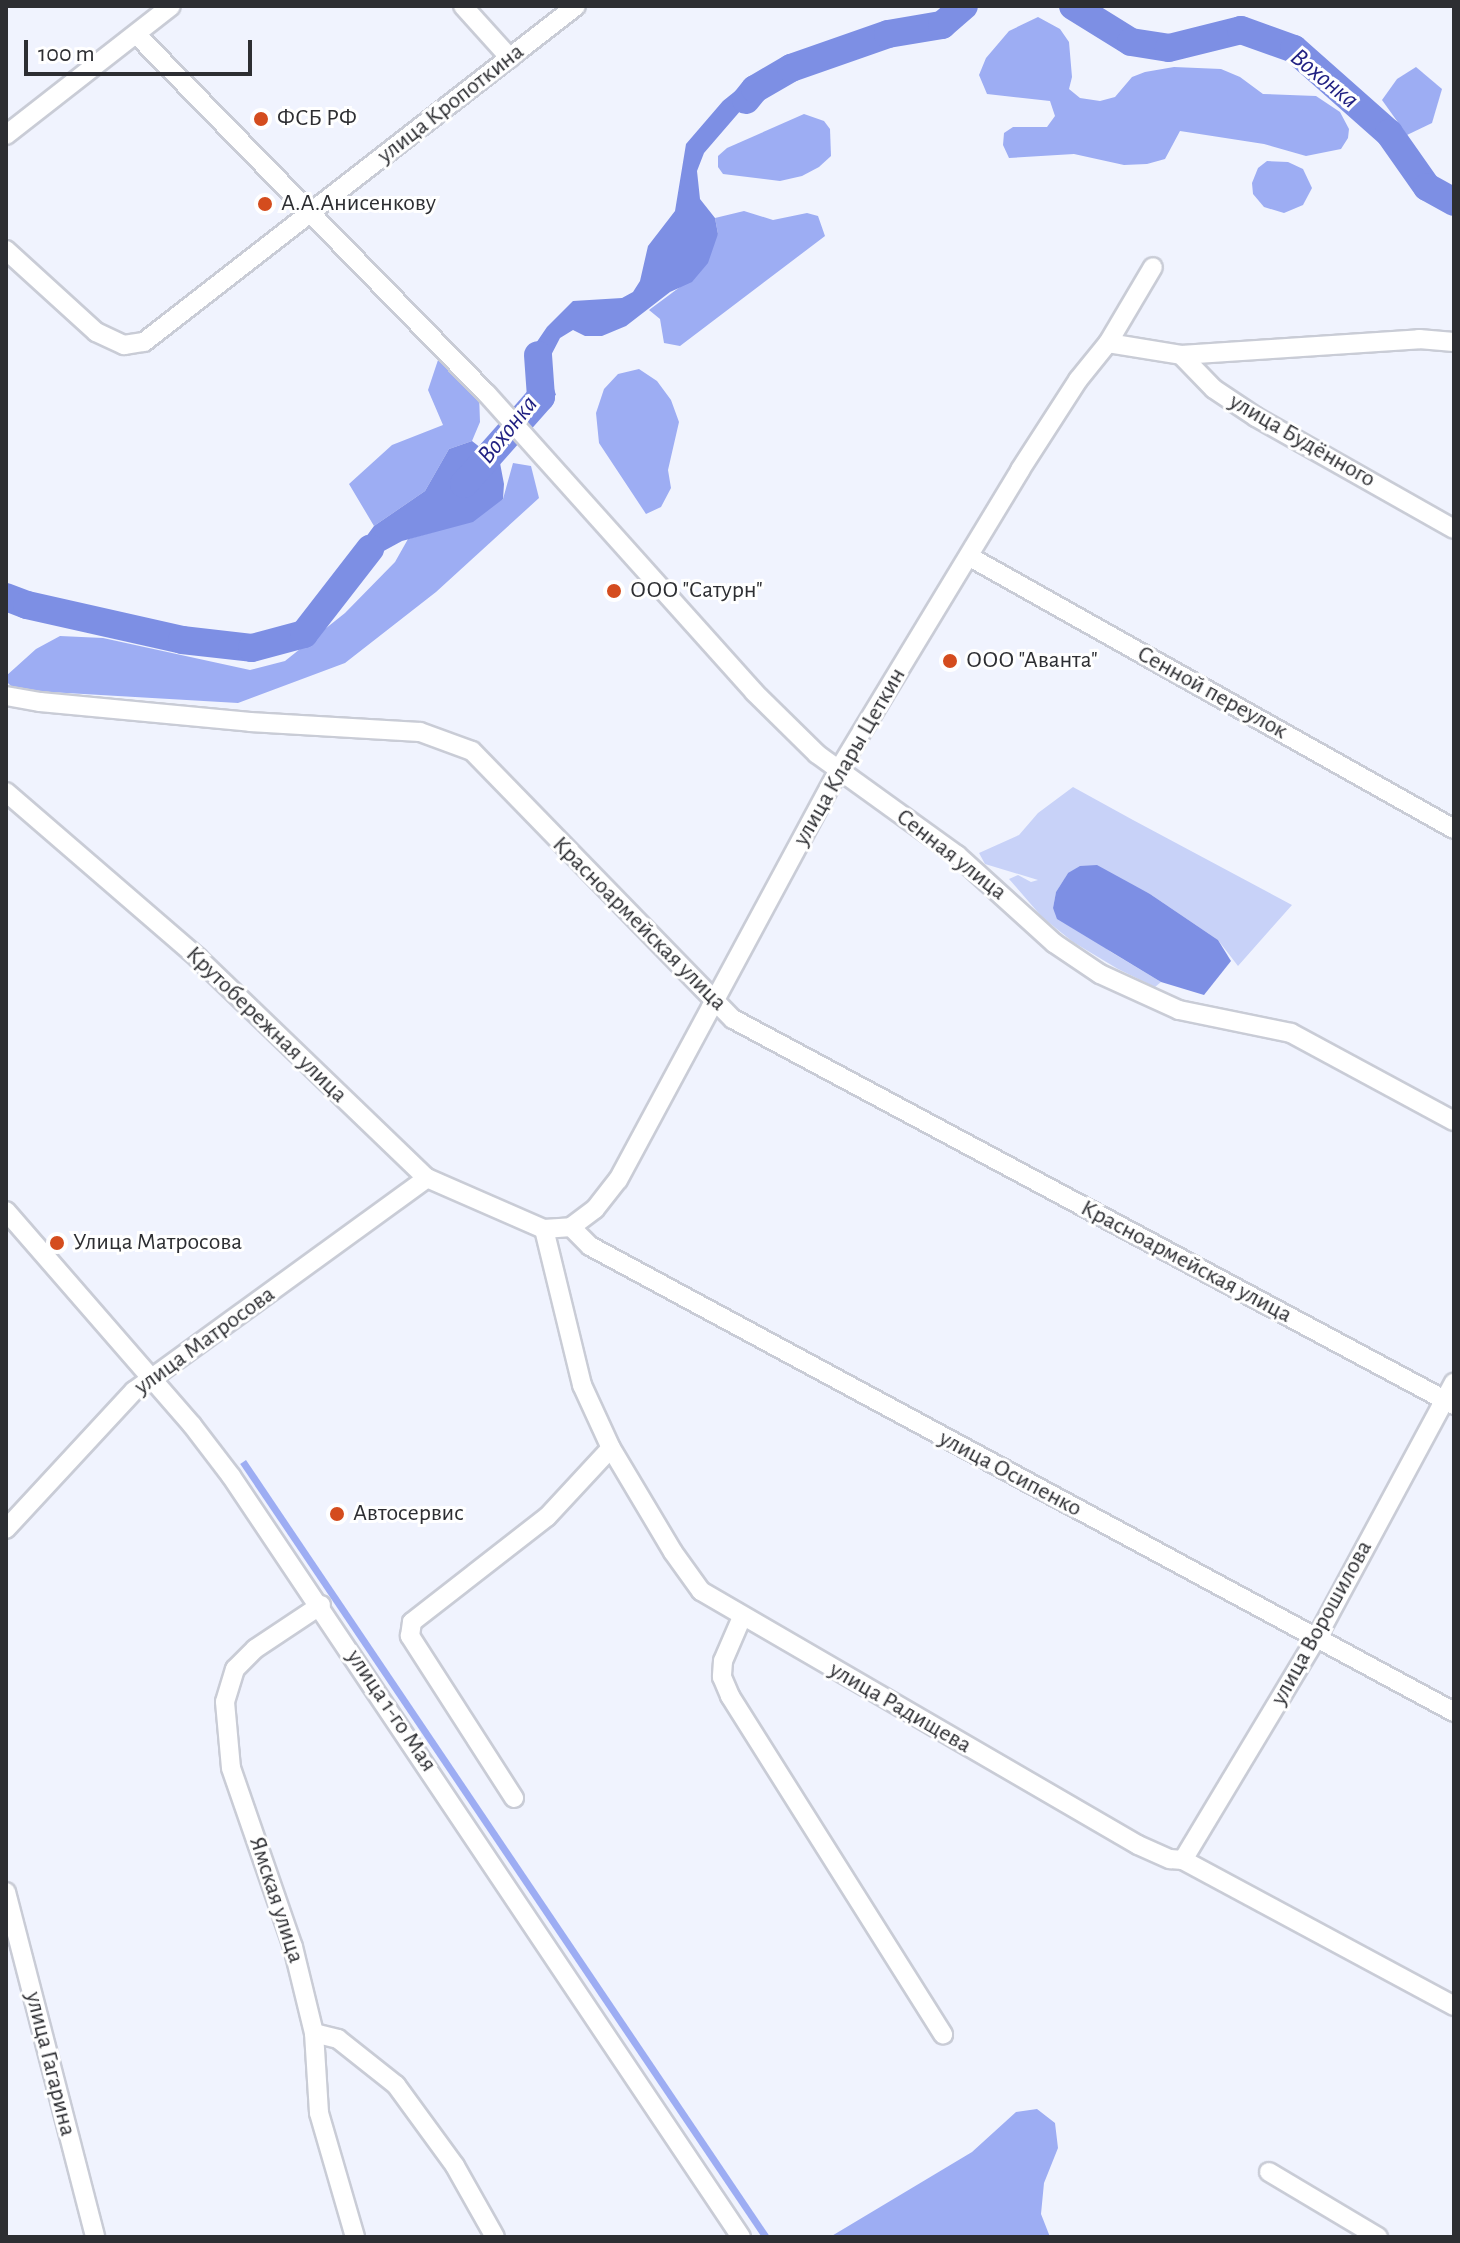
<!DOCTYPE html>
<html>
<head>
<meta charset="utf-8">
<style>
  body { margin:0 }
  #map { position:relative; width:1460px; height:2243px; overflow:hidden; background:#f0f3fe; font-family:"Alegreya Sans",sans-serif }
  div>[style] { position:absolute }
  .green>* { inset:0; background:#c8d2f8 }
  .forest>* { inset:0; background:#9dadf3; transform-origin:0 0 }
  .water>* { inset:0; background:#7d8fe4 }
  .river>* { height:28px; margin:-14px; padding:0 14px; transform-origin:14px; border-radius:14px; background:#7d8fe4 }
  .roads { filter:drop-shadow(2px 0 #c9ccd6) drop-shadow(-2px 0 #c9ccd6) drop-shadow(0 2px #c9ccd6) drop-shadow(0 -2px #c9ccd6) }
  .minor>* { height:18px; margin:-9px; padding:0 9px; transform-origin:9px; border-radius:9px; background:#fff }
  .dots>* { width:22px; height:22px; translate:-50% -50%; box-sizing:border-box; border:4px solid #fff; border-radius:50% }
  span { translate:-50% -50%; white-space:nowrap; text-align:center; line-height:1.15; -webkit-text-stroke:6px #fff; paint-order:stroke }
  .street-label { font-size:24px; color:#2d2e32 }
  .poi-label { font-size:24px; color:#2d2e32 }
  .left { translate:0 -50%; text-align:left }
  .water-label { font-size:26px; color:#222283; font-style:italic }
  .frame { position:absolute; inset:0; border:8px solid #2d2e32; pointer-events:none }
  .scale { position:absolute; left:24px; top:40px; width:228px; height:36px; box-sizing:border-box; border:4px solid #2d2e32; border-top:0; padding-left:10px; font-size:24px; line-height:28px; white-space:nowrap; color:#2d2e32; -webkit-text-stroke:6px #fff; paint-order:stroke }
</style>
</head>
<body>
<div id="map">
  <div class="green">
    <i style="clip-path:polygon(1073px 787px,1133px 820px,1292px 905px,1238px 966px,1218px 940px,1150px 894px,1133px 886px,1068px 873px,1056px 892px,1053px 908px,1111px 952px,1161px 982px,1155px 987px,1118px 969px,1073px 942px,1042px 917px,1009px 879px,1018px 875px,1031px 882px,1038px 880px,985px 864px,979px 853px,1019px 835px,1038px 813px)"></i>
  </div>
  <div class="forest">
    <i style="clip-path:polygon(1038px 17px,1060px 29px,1069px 42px,1072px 77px,1069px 89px,1080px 98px,1100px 101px,1115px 97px,1132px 77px,1145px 72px,1174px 67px,1221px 69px,1240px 77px,1263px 94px,1316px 96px,1340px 112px,1349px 129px,1348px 138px,1341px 149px,1306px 156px,1264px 144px,1180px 131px,1165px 159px,1147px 164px,1124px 165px,1074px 154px,1009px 158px,1003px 145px,1004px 133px,1013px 127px,1047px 127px,1055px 116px,1050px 101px,987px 94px,979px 75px,986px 58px,1009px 31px)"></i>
    <i style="clip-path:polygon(1416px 67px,1442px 89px,1432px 123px,1407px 135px,1382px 100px,1397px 79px)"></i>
    <i style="clip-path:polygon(804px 114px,824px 121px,830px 129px,831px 156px,819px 167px,802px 176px,780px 181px,723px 174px,718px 167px,718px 156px,727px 148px)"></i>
    <i style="clip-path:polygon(1267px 161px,1288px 162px,1303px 169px,1312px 188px,1303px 205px,1284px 213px,1264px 207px,1253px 194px,1252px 183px,1258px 168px)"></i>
    <i style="clip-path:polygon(744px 211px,773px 220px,807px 213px,818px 216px,825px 236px,680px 346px,664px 343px,660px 319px,649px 310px,680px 287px,718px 234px,715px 218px)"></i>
    <i style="clip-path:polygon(440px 354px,479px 393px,480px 422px,472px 441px,449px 449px,425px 491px,374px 526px,349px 484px,392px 445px,443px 425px,428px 390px)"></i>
    <i style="clip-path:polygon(639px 369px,657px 381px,671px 400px,679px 422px,668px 470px,671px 488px,661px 507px,646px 514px,599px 443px,596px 413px,604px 389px,618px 374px)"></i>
    <i style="clip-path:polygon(513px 463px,531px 466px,539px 498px,436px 592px,345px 663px,238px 703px,15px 690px,6px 681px,6px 676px,36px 649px,60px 636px,103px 638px,250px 670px,285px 661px,345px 613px,395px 562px,408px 539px,433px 532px,503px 499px)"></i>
    <i style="left:246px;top:1460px;width:937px;height:7px;rotate:56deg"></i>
    <i style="clip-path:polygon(1037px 2109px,1055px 2123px,1058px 2148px,1044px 2183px,1041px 2214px,1050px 2237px,830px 2237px,972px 2152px,1016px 2112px)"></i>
  </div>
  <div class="water">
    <i style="clip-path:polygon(764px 68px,776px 76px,772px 83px,748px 102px,704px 153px,697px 171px,700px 199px,715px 218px,718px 234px,708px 263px,692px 282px,670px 292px,626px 326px,602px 336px,585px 336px,573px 330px,560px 338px,546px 365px,556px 395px,550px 398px,541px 392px,535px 381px,530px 362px,532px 349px,547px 327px,573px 301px,622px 298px,633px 292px,640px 281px,648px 246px,675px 211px,686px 144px,723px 101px)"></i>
    <i style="clip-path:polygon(472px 441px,500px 463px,504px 484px,503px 499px,473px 522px,402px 541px,380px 553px,360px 573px,347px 577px,344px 567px,374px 526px,425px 491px,449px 449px)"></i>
    <i style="clip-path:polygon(1097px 865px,1150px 894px,1218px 940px,1231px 961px,1204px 995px,1161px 982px,1057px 919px,1053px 908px,1056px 892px,1068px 873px,1080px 866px)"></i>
  </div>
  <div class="river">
    <i style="left:1073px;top:6px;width:68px;rotate:31.8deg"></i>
    <i style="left:1131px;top:42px;width:38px;rotate:9deg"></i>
    <i style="left:1169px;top:48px;width:74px;rotate:-14deg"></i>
    <i style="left:1241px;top:30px;width:56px;rotate:19.7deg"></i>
    <i style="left:1294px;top:49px;width:127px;rotate:41.5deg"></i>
    <i style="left:1389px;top:133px;width:66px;rotate:54.9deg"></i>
    <i style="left:1427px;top:187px;width:31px;rotate:29deg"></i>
    <i style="left:746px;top:100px;width:14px;rotate:-51deg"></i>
    <i style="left:755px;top:89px;width:42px;rotate:-30.3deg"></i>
    <i style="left:791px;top:68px;width:103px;rotate:-19.3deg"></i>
    <i style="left:888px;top:34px;width:55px;rotate:-9.5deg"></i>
    <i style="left:942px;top:25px;width:29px;rotate:-41deg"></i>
    <i style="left:464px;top:484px;width:116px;rotate:-48.5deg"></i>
    <i style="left:541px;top:397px;width:42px;rotate:-94.1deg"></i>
    <i style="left:6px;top:597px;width:22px;rotate:21deg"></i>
    <i style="left:27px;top:605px;width:159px;rotate:12.7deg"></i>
    <i style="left:182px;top:640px;width:70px;rotate:6.5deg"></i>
    <i style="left:252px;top:648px;width:54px;rotate:-15.1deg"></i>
    <i style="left:304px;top:634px;width:108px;rotate:-52.2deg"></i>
  </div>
  <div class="roads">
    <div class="minor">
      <i style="left:463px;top:6px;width:70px;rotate:47.9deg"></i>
      <i style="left:136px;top:34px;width:503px;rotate:45.73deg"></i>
      <i style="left:487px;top:394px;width:400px;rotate:48.1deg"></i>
      <i style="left:754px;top:692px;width:88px;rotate:44.5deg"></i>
      <i style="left:817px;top:754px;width:173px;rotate:35.8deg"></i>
      <i style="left:957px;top:855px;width:131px;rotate:42.2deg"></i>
      <i style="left:1054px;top:943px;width:55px;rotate:34deg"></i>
      <i style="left:1100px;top:974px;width:87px;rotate:24.5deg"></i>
      <i style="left:1179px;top:1010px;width:114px;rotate:11.6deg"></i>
      <i style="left:1291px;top:1033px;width:185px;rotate:28.4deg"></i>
      <i style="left:6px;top:135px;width:209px;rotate:-38deg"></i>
      <i style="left:6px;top:250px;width:122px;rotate:42.3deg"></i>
      <i style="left:96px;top:332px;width:31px;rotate:25deg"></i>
      <i style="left:124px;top:345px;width:20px;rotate:-9deg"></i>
      <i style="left:144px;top:342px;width:547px;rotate:-37.87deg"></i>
      <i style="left:1108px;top:343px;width:74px;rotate:9.3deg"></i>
      <i style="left:1181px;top:355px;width:47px;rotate:45.9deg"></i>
      <i style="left:1214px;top:389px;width:50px;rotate:33.7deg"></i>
      <i style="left:1256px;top:417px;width:227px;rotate:29.5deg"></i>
      <i style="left:1181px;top:355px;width:239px;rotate:-3.8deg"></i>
      <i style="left:1419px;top:339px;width:35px;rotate:5deg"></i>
      <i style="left:970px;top:557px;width:555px;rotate:29.34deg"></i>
      <i style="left:6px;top:696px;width:35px;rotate:10deg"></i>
      <i style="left:40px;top:702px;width:211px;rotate:5.4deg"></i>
      <i style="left:250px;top:722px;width:170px;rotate:3.4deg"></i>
      <i style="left:420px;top:732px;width:55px;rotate:20.1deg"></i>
      <i style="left:472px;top:751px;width:374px;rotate:45.8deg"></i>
      <i style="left:733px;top:1019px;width:818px;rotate:28.16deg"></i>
      <i style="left:6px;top:792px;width:254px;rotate:40.8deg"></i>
      <i style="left:198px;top:958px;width:318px;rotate:43.9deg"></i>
      <i style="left:427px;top:1178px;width:128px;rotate:23.6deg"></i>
      <i style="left:544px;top:1229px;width:27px;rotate:-4deg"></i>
      <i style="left:571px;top:1227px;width:30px;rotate:-37deg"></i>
      <i style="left:595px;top:1209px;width:37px;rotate:-52deg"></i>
      <i style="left:618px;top:1180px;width:464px;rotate:-61.7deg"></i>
      <i style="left:838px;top:771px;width:352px;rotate:-58.8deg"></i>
      <i style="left:1020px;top:470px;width:107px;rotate:-57.2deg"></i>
      <i style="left:1078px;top:380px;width:48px;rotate:-51deg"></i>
      <i style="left:1108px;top:343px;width:88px;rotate:-59.4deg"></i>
      <i style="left:6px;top:1211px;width:284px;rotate:49deg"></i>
      <i style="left:192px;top:1425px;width:64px;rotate:52.6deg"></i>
      <i style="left:231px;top:1476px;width:916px;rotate:56.17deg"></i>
      <i style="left:571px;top:1227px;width:27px;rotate:45deg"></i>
      <i style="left:590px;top:1246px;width:982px;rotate:28.34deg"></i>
      <i style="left:544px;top:1229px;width:161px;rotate:76.3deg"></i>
      <i style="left:582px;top:1385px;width:69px;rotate:65.3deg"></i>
      <i style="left:611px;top:1448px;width:121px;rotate:59.2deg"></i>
      <i style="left:673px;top:1552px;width:48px;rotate:54.3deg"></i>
      <i style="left:701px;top:1591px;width:505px;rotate:30.17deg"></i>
      <i style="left:1138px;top:1845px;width:35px;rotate:24deg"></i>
      <i style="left:1170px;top:1859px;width:13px;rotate:4deg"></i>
      <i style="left:1183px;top:1860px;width:308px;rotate:28.3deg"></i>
      <i style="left:6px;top:1529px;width:188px;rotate:-47.2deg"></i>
      <i style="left:134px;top:1391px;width:362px;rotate:-36deg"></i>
      <i style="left:321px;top:1605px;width:79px;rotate:146.3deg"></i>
      <i style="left:255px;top:1649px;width:28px;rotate:135deg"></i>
      <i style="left:235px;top:1669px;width:34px;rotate:107deg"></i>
      <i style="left:225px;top:1702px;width:66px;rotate:84.8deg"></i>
      <i style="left:231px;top:1768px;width:189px;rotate:70.9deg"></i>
      <i style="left:293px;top:1947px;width:89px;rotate:76.3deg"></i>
      <i style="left:314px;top:2033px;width:80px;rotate:86.4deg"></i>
      <i style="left:319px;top:2113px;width:129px;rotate:73.8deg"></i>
      <i style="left:742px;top:1617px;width:48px;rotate:113.4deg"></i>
      <i style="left:723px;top:1661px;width:16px;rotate:94deg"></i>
      <i style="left:722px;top:1677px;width:21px;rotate:67deg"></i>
      <i style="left:730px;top:1696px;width:400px;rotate:57.8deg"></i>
      <i style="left:514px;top:1798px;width:193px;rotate:-122.7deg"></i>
      <i style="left:410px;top:1636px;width:14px;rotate:-82deg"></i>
      <i style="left:412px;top:1622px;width:171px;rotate:-37.9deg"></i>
      <i style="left:547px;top:1517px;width:94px;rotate:-47.2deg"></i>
      <i style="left:1183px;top:1860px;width:260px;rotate:-59deg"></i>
      <i style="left:1317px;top:1637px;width:289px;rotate:-61.7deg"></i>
      <i style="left:6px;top:1892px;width:356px;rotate:75.5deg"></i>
      <i style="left:314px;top:2033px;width:25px;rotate:14deg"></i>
      <i style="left:338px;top:2039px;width:74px;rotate:38.4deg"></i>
      <i style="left:396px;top:2085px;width:100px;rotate:53.9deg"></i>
      <i style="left:455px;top:2166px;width:81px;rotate:60.6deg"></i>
      <i style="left:1269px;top:2172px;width:127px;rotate:30.8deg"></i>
    </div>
  </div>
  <div class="dots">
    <i style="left:261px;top:119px;background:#d44c1e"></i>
    <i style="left:265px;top:204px;background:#d44c1e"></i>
    <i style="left:614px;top:591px;background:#d44c1e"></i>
    <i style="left:950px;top:661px;background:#d44c1e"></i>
    <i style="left:57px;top:1243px;background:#d44c1e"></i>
    <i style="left:337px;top:1514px;background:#d44c1e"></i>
  </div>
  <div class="street-label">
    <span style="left:451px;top:104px;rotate:-38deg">улица Кропоткина</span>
    <span style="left:1302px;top:441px;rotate:30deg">улица Будённого</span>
    <span style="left:1212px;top:693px;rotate:29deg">Сенной переулок</span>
    <span style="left:850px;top:757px;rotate:-60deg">улица Клары Цеткин</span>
    <span style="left:951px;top:855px;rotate:38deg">Сенная улица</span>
    <span style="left:639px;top:924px;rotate:45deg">Красноармейская улица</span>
    <span style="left:266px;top:1025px;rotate:44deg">Крутобережная улица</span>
    <span style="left:1186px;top:1262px;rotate:28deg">Красноармейская улица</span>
    <span style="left:205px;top:1341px;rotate:-36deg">улица Матросова</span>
    <span style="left:1010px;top:1474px;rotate:28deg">улица Осипенко</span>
    <span style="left:1322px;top:1623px;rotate:-61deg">улица Ворошилова</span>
    <span style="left:900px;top:1708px;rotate:30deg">улица Радищева</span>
    <span style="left:391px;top:1711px;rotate:56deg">улица 1-го Мая</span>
    <span style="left:276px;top:1900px;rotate:72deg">Ямская улица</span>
    <span style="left:50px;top:2064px;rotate:76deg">улица Гагарина</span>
  </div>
  <div class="poi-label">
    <span class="left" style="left:277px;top:119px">ФСБ РФ</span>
    <span class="left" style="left:281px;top:204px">А.А.Анисенкову</span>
    <span class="left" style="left:630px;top:591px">ООО "Сатурн"</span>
    <span class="left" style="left:966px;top:661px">ООО "Аванта"</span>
    <span class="left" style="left:73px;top:1243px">Улица Матросова</span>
    <span class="left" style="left:353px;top:1514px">Автосервис</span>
  </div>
  <div class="water-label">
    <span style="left:1324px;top:79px;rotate:39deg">Вохонка</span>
    <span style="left:508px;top:430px;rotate:-51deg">Вохонка</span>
  </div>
  <div class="frame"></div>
  <div class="scale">100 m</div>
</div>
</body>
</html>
